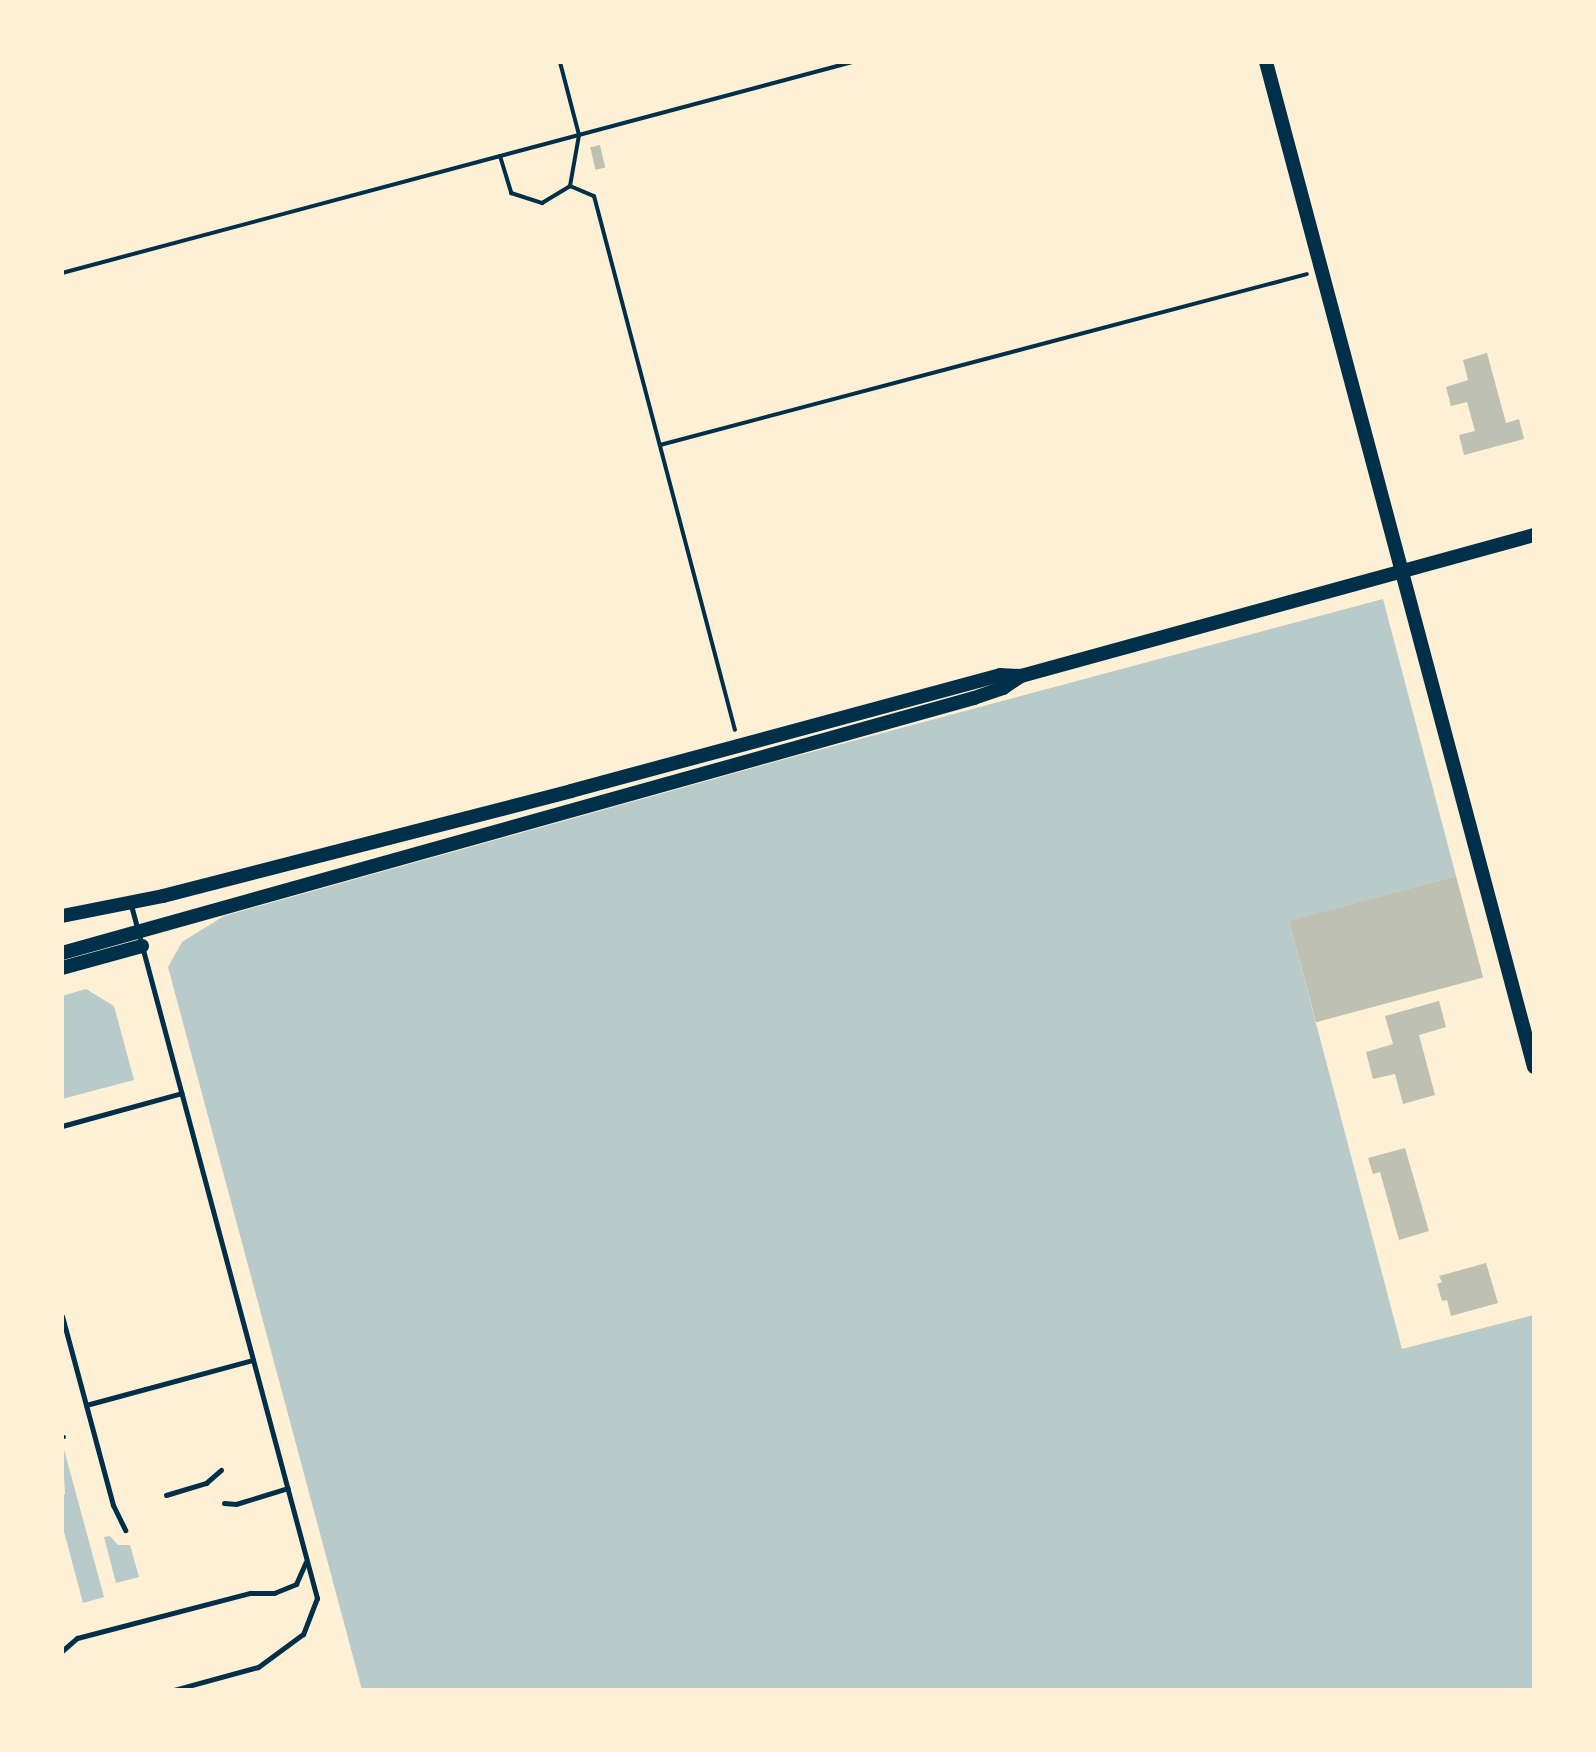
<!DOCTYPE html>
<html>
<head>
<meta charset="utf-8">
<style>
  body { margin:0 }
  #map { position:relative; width:1596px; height:1752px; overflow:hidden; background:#fdf0d5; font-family:"Work Sans",sans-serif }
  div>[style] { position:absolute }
  .green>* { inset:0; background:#b9caca }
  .building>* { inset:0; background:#bec0b2; transform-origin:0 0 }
  .path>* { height:4px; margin:-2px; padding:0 2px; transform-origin:2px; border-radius:2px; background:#003049 }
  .service>* { height:5px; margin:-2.5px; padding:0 2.5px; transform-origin:2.5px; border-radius:2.5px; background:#003049 }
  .tertiary>* { height:14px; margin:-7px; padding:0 7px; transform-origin:7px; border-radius:7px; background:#003049 }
  .secondary>* { height:14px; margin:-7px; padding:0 7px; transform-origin:7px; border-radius:7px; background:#003049 }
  span { translate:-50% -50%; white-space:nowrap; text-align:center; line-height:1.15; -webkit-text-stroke:8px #fdf0d5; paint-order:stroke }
  .frame { position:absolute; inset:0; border:64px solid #fdf0d5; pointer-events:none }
</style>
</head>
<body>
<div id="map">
  <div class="green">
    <i style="clip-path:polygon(1383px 599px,1456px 876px,1289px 921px,1402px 1349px,1534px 1315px,1534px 1690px,362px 1690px,168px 967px,182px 942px,224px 916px,778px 761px)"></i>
    <i style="clip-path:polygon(86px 989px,114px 1006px,134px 1080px,62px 1099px,62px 996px)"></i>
    <i style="clip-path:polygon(62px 1442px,104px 1597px,83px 1603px,62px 1524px,62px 1496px,65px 1494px)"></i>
    <i style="clip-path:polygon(110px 1536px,118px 1545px,130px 1545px,139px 1577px,116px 1583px,104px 1537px)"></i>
  </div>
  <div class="building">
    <i style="left:600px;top:145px;width:23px;height:10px;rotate:77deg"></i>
    <i style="clip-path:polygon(1487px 353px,1506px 423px,1519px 419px,1524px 439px,1464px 455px,1459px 435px,1475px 431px,1467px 402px,1451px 406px,1446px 387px,1468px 380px,1463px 360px)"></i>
    <i style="left:1456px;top:876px;width:105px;height:173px;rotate:75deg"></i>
    <i style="clip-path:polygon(1439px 1001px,1446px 1027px,1419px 1035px,1435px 1095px,1403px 1104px,1395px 1074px,1373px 1079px,1366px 1052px,1393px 1044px,1385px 1016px)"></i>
    <i style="clip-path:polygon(1405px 1148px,1429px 1231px,1399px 1240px,1380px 1172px,1373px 1174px,1368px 1158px)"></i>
    <i style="clip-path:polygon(1486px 1263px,1498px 1303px,1451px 1316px,1447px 1300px,1442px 1301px,1437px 1284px,1442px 1282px,1439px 1276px)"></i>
  </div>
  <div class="path">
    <i style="left:500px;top:156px;width:39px;rotate:73deg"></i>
    <i style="left:511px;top:193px;width:33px;rotate:18deg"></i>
    <i style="left:542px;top:203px;width:33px;rotate:-31deg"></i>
    <i style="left:570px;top:186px;width:52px;rotate:-80deg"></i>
    <i style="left:579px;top:135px;width:75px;rotate:-104.6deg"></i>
    <i style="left:570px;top:186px;width:26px;rotate:23deg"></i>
    <i style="left:594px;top:196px;width:552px;rotate:75.21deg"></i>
    <i style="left:62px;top:273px;width:818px;rotate:-14.95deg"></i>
    <i style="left:660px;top:445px;width:669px;rotate:-14.8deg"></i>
    <i style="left:62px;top:1437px;width:2px"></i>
  </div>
  <div class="service">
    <i style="left:131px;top:905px;width:718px;rotate:74.98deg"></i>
    <i style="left:317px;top:1598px;width:39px;rotate:111deg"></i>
    <i style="left:303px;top:1634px;width:56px;rotate:143.7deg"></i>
    <i style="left:258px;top:1667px;width:87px;rotate:164.7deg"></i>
    <i style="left:62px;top:1126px;width:124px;rotate:-15.4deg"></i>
    <i style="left:62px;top:1316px;width:196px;rotate:74.9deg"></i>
    <i style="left:113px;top:1505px;width:28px;rotate:64deg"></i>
    <i style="left:86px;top:1405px;width:173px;rotate:-15.1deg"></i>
    <i style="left:166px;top:1495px;width:42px;rotate:-16.7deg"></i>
    <i style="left:206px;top:1483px;width:20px;rotate:-41deg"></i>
    <i style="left:224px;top:1503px;width:12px;rotate:5deg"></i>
    <i style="left:236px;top:1504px;width:54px;rotate:-17.1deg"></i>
    <i style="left:62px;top:1651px;width:20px;rotate:-41deg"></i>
    <i style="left:77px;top:1638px;width:179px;rotate:-14.6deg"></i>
    <i style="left:250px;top:1593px;width:24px"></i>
    <i style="left:274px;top:1593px;width:24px;rotate:-22deg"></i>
    <i style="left:296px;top:1584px;width:24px;rotate:-66deg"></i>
  </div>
  <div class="tertiary">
    <i style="left:62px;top:916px;width:103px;rotate:-11.2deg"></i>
    <i style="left:163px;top:896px;width:421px;rotate:-14.4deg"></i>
    <i style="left:571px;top:791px;width:444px;rotate:-15.1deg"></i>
    <i style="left:1000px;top:675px;width:21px;rotate:3deg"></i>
    <i style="left:1021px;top:676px;width:532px;rotate:-15.37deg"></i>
    <i style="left:62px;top:953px;width:947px;rotate:-15.62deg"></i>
    <i style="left:974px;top:698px;width:31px;rotate:-19deg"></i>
    <i style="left:1003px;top:688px;width:22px;rotate:-34deg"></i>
    <i style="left:62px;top:968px;width:83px;rotate:-15.4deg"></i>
  </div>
  <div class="secondary">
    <i style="left:1266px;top:62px;width:1040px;rotate:75.07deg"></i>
  </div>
  <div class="frame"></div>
</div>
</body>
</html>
